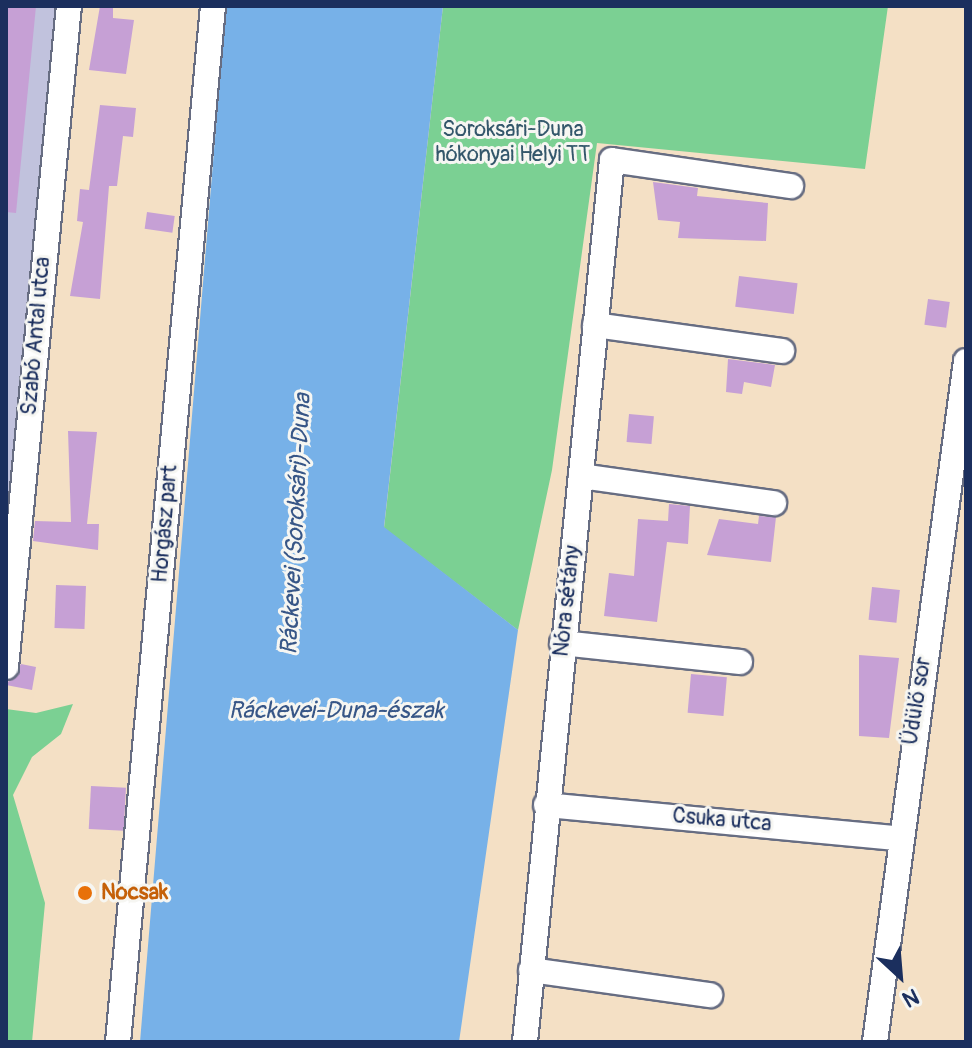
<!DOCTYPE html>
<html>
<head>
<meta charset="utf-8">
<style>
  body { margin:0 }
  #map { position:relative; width:972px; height:1048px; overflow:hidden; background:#f4e0c5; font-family:Pangolin,sans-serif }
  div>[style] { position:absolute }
  .industrial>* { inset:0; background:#c1c2dd }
  .green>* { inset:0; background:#7bd093 }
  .water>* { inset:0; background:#77b1e8 }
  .building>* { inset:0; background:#c6a0d5; transform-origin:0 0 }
  .roads { filter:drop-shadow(2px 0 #676d82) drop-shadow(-2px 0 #676d82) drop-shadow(0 2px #676d82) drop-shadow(0 -2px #676d82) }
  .minor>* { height:24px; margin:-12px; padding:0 12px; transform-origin:12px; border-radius:12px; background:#fff }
  .dots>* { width:22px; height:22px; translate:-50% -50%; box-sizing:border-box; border:4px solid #f6f6f2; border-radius:50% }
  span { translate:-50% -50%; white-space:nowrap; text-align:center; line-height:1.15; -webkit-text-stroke:6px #f6f6f2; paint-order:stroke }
  .park-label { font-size:22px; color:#33576b }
  .street-label { font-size:22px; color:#1b2f5e }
  .food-label { font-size:22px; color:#c56008; font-weight:700 }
  .left { translate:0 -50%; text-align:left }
  .water-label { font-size:24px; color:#375687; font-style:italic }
  .frame { position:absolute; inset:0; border:8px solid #1b2f5e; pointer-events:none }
  .north { position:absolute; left:860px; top:936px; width:80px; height:80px; -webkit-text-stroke:6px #f6f6f2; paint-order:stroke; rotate:154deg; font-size:22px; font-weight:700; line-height:32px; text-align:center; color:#1b2f5e }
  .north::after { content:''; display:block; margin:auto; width:28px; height:36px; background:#1b2f5e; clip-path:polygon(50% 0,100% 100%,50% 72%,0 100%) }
</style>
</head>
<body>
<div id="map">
  <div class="industrial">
    <i style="clip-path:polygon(6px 6px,57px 6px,6px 536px)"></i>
  </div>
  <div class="green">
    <i style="clip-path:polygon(443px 6px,888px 6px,865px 169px,597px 143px,552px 470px,518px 630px,384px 528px)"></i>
    <i style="clip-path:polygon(73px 704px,61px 734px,32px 757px,13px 795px,45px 903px,32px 1042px,6px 1042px,6px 709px,36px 713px)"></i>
  </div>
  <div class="water">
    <i style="clip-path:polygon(226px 6px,443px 6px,384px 527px,518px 630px,459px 1042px,140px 1042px)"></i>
  </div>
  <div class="building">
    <i style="clip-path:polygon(6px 6px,36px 6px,16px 213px,6px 212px)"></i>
    <i style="clip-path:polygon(100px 6px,113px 6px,113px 18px,134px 20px,126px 74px,89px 70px)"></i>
    <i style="clip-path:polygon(100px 105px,136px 108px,133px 137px,123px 136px,117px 186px,109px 186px,100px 299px,70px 296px,83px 222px,77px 221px,80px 189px,89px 190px)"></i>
    <i style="clip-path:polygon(653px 182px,698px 188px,697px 196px,768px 203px,766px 241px,678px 238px,680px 222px,658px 220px)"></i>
    <i style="left:147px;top:212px;width:28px;height:17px;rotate:8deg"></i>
    <i style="left:739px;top:276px;width:59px;height:31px;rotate:7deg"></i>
    <i style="left:928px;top:299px;width:22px;height:26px;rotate:8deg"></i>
    <i style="clip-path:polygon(728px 359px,775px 365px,771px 387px,744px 382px,742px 394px,726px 392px)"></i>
    <i style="left:629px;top:414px;width:25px;height:28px;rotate:5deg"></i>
    <i style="clip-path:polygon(68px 431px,97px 432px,87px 524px,99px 524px,98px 550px,33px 541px,35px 521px,71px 522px)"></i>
    <i style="clip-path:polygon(669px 504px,690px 506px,688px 544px,667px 542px,657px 622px,604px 616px,609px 573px,634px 576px,638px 519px,668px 521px)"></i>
    <i style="clip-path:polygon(759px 516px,776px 517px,771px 562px,707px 555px,719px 519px,758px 524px)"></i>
    <i style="left:56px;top:585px;width:30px;height:43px;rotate:2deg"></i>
    <i style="left:872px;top:587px;width:28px;height:33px;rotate:6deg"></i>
    <i style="clip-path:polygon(859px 655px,899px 658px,889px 738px,859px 736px)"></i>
    <i style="clip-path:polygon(21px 664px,36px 667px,32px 690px,6px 685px)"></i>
    <i style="left:691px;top:674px;width:36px;height:39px;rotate:5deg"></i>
    <i style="left:91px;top:786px;width:35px;height:43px;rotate:3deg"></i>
  </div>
  <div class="roads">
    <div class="minor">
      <i style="left:595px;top:325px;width:189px;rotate:7.9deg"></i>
      <i style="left:581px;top:476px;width:195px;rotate:8deg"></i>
      <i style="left:562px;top:643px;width:179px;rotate:6.1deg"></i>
      <i style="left:6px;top:667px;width:664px;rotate:-84.56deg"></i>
      <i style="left:546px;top:805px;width:353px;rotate:5.4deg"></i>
      <i style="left:531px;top:970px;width:181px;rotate:8deg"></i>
      <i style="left:118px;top:1042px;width:1040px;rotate:-84.76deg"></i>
      <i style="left:525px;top:1042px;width:886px;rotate:-84.37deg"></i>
      <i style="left:612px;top:160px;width:181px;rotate:8.3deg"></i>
      <i style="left:875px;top:1042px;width:687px;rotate:-82.39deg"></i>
    </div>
  </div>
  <div class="dots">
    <i style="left:85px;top:893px;background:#e8710a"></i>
  </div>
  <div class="park-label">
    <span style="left:513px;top:142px">Soroksári-Duna<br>hókonyai Helyi TT</span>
  </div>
  <div class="street-label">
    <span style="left:36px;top:336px;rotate:-85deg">Szabó Antal utca</span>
    <span style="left:165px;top:524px;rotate:-85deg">Horgász part</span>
    <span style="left:567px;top:601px;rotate:-84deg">Nóra sétány</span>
    <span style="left:917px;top:701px;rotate:-81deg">Üdülő sor</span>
    <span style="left:722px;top:820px;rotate:5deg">Csuka utca</span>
  </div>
  <div class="food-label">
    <span class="left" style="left:101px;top:893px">Nocsak</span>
  </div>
  <div class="water-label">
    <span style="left:296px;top:524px;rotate:-87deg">Ráckevei (Soroksári)-Duna</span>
    <span style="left:336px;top:711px">Ráckevei-Duna-észak</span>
  </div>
  <div class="frame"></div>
  <div class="north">N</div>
</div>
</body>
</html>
